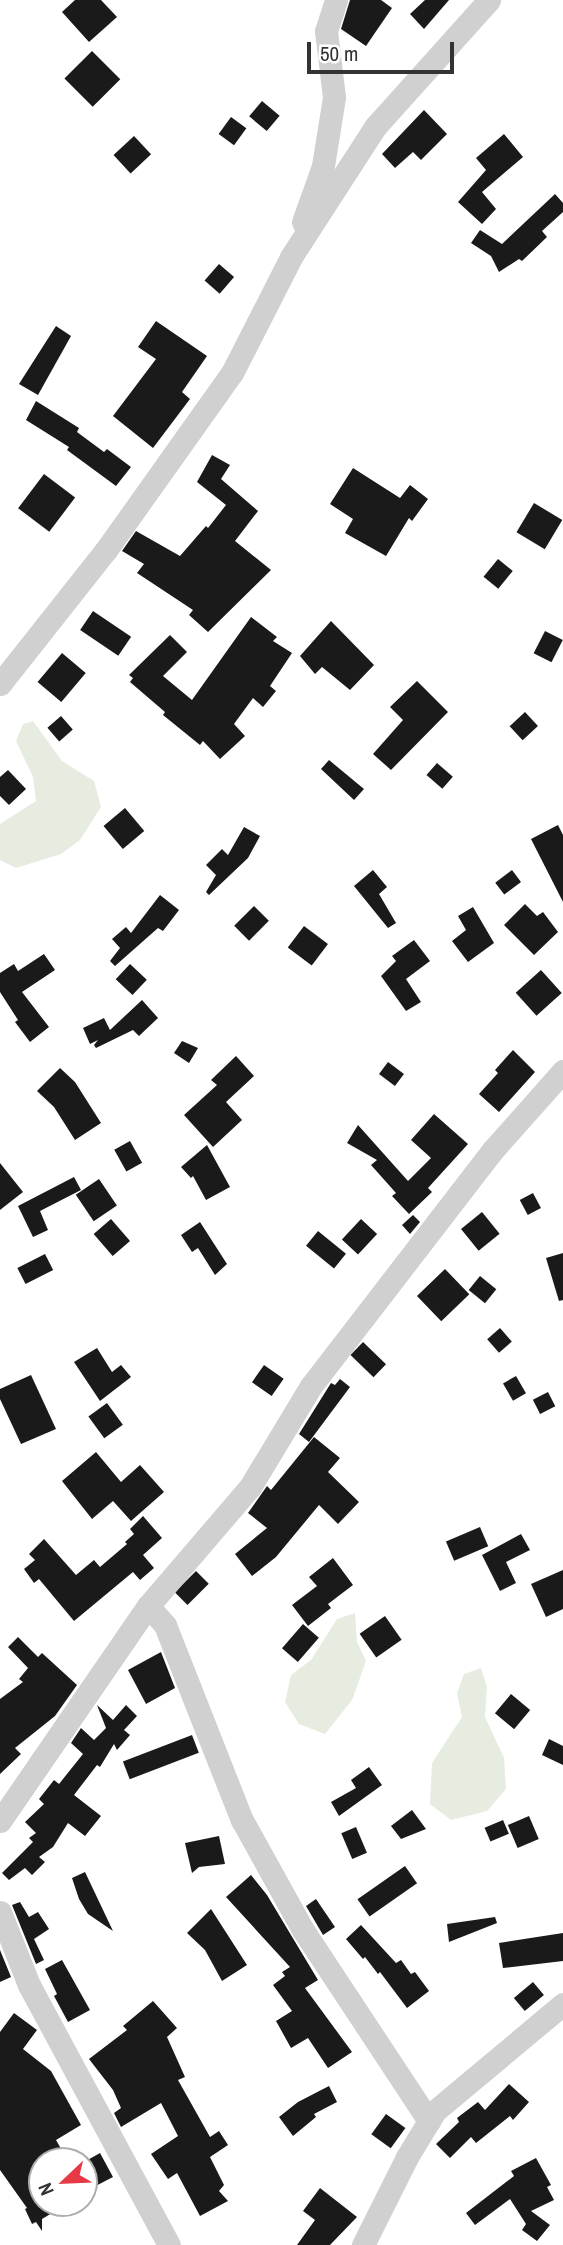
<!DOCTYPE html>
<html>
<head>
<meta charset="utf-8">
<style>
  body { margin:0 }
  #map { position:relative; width:563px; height:2245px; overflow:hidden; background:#fff; font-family:"Archivo Narrow",sans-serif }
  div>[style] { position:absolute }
  .green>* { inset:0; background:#e6ecdf }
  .building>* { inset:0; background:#1a1a1a; transform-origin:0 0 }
  .minor>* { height:23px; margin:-11.5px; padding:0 11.5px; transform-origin:11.5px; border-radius:11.5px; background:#d0d0d0 }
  span { translate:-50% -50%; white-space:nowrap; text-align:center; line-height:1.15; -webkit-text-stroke:7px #fff; paint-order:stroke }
  .north { position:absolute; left:28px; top:2147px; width:70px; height:70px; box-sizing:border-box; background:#fff; border:2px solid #adadad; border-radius:50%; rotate:247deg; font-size:19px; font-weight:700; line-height:28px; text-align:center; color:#333 }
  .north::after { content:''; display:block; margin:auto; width:24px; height:32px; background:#e63946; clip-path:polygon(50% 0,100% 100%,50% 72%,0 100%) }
  .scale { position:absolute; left:307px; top:42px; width:147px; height:32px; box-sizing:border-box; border:4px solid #333; border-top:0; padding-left:9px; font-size:21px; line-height:24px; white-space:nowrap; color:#333; -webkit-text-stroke:5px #fff; paint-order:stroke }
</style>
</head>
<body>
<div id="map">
  <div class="green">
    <i style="clip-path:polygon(33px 721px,62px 761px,94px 781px,101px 807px,80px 840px,61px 854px,16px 868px,0 860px,0 824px,36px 801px,33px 777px,16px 741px,23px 724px)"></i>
    <i style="clip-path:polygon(355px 1613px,357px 1642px,366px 1661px,352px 1700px,325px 1734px,299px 1724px,285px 1702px,291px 1675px,311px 1660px,337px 1619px)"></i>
    <i style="clip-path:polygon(481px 1668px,487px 1687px,485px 1717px,504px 1758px,506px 1789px,487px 1811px,451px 1820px,430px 1804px,432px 1763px,462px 1717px,457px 1693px,464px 1674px)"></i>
  </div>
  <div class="building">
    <i style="clip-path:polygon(75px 0,101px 0,117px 17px,89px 42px,62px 12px)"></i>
    <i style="clip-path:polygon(350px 0,381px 0,392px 8px,366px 46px,341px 29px)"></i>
    <i style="clip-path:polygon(425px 0,449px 0,424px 29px,410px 14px)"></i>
    <i style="left:92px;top:51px;width:40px;height:39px;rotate:45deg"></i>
    <i style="left:262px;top:101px;width:23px;height:20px;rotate:40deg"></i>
    <i style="clip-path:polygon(424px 110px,447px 134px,421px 160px,413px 152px,395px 168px,382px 154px)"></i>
    <i style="left:231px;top:117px;width:19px;height:21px;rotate:36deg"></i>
    <i style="clip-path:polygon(504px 134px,523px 157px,482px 192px,496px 209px,482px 224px,458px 202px,486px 170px,476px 158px)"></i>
    <i style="left:134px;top:136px;width:25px;height:28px;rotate:47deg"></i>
    <i style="clip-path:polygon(555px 194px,563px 203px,563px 212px,542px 231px,547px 237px,522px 261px,519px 259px,499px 272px,491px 256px,471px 243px,480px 230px,502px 244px)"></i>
    <i style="left:219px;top:264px;width:20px;height:22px;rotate:41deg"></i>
    <i style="clip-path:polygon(156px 321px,207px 356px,182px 392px,190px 399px,153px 448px,113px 416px,156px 359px,138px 347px)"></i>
    <i style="clip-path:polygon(56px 326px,71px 336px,38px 395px,19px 384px)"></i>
    <i style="clip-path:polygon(36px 401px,79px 428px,77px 432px,104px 452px,107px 449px,131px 467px,116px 486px,67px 450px,69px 447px,26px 420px)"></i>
    <i style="clip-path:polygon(212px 455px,230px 465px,221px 479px,258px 511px,235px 541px,271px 570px,208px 632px,189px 615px,193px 610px,137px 573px,144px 564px,122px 551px,136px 531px,180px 556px,206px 526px,208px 528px,226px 505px,197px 482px)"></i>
    <i style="clip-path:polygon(353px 468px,400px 498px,410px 485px,428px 499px,412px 521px,409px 518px,386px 556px,345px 533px,353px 519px,330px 504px)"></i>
    <i style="left:44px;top:474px;width:39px;height:43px;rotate:37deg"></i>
    <i style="left:534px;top:503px;width:33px;height:34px;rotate:31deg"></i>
    <i style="left:498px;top:559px;width:19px;height:23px;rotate:39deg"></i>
    <i style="left:93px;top:611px;width:46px;height:23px;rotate:34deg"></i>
    <i style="clip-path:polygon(251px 617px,277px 637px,273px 641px,292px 653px,270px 686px,276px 691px,263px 707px,253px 698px,234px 724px,245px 736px,220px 759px,203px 741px,200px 745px,163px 715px,165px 712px,130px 682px,133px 678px,129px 675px,170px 635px,187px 652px,163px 676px,192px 700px)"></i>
    <i style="clip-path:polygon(331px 621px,374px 665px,350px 690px,322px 667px,315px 674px,300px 656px)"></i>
    <i style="left:545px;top:631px;width:20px;height:25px;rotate:27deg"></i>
    <i style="left:62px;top:653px;width:31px;height:38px;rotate:40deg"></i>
    <i style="clip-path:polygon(417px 681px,448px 712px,391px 770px,373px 754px,403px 720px,390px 707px)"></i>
    <i style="left:525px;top:712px;width:19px;height:21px;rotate:47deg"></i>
    <i style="left:61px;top:716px;width:18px;height:18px;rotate:49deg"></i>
    <i style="clip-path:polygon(329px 760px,364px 789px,354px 800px,321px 769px)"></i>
    <i style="left:437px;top:763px;width:21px;height:16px;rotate:41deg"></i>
    <i style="clip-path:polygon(8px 770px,26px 789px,9px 805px,0 796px,0 777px)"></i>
    <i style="left:125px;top:808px;width:30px;height:28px;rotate:50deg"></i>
    <i style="clip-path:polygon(558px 825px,563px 835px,563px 902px,531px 839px)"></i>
    <i style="clip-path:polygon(244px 827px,260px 836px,248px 858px,209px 895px,206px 892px,216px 875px,206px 865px,222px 849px,228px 855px)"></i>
    <i style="clip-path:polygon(373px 870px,387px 887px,379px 894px,396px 923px,388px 928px,354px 886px)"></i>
    <i style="left:512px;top:870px;width:15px;height:21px;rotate:53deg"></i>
    <i style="clip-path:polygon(160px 895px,179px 910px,163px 931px,158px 928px,115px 966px,110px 961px,120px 948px,112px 939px,126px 927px,131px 933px)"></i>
    <i style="clip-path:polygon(525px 904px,537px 916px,543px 912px,558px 932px,534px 955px,504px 925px)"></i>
    <i style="left:254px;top:906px;width:21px;height:28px;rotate:45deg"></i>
    <i style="clip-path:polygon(473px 907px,494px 943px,468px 962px,452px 941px,466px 930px,458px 916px)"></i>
    <i style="left:304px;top:926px;width:30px;height:27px;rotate:37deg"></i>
    <i style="clip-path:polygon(414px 940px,430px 961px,406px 979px,421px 1002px,406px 1011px,381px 976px,396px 961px,392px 956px)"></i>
    <i style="clip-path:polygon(44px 954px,55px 970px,22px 992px,49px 1027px,30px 1042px,15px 1022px,18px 1020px,0 992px,0 973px,14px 964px,18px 971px)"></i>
    <i style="left:130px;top:964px;width:23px;height:21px;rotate:43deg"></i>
    <i style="left:541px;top:970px;width:31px;height:34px;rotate:48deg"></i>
    <i style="clip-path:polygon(142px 1000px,158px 1018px,139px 1036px,133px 1030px,96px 1048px,94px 1045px,98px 1040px,90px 1044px,83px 1028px,104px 1018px,110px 1030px)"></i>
    <i style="clip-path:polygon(182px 1041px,198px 1048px,189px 1063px,174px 1053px)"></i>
    <i style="clip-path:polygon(513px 1050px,535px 1072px,499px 1112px,479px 1094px,498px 1073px,495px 1070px)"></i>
    <i style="clip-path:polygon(236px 1056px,254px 1076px,226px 1102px,242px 1120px,213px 1147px,184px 1115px,217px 1085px,211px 1080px)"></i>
    <i style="left:388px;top:1062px;width:20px;height:15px;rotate:37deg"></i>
    <i style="clip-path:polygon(60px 1068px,75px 1082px,101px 1123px,75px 1140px,54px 1107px,37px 1091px)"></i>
    <i style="clip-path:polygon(434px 1114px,468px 1144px,428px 1188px,432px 1192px,409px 1214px,392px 1196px,396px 1193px,371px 1165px,377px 1160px,347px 1143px,358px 1125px,408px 1181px,431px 1158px,411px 1140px)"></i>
    <i style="left:130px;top:1141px;width:25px;height:18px;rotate:61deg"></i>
    <i style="clip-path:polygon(207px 1145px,230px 1187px,206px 1200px,193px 1176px,191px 1178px,181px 1167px)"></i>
    <i style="clip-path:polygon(0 1163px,23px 1192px,0 1210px)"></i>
    <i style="clip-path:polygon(74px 1177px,81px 1190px,40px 1211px,48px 1230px,33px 1237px,18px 1206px)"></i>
    <i style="left:99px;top:1179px;width:32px;height:28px;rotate:56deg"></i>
    <i style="left:533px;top:1193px;width:17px;height:15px;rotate:62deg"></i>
    <i style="left:482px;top:1212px;width:28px;height:27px;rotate:51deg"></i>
    <i style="clip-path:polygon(413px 1215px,420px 1222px,410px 1234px,402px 1225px)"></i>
    <i style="left:111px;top:1219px;width:29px;height:23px;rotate:49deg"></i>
    <i style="left:361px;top:1219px;width:22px;height:28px;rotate:43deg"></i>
    <i style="clip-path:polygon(200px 1222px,227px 1264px,215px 1275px,198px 1248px,192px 1252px,181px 1235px)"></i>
    <i style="left:318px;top:1231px;width:36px;height:19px;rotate:39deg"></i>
    <i style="clip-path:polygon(563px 1253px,563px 1300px,559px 1301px,546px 1258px)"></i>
    <i style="left:45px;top:1254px;width:18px;height:31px;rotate:63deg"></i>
    <i style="left:445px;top:1269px;width:35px;height:39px;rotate:46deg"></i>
    <i style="left:480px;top:1276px;width:21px;height:18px;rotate:39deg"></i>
    <i style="left:500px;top:1328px;width:18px;height:17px;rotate:49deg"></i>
    <i style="left:363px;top:1342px;width:32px;height:18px;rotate:44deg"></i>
    <i style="clip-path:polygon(97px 1348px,112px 1372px,121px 1365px,131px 1377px,100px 1401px,74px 1362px)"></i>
    <i style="left:264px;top:1365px;width:24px;height:21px;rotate:35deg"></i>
    <i style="clip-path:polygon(31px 1375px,56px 1429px,21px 1444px,0 1399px,0 1389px)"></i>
    <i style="left:516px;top:1376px;width:20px;height:15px;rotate:60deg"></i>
    <i style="clip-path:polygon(340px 1379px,350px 1387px,309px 1442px,299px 1434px,331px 1383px,335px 1385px)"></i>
    <i style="left:548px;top:1392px;width:16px;height:17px;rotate:63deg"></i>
    <i style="left:107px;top:1403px;width:27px;height:23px;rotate:54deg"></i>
    <i style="clip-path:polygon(314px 1437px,340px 1458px,328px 1472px,359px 1502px,338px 1524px,319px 1505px,276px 1557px,252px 1576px,235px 1554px,267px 1528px,248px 1513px,267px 1486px,271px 1490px)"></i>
    <i style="clip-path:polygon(96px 1452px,121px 1482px,140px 1465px,164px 1492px,131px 1521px,113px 1501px,92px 1519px,62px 1481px)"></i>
    <i style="clip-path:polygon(143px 1516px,162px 1538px,143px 1555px,154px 1568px,140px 1580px,133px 1572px,74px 1621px,39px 1579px,34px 1583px,24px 1569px,35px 1560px,29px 1554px,44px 1539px,76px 1575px,94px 1560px,100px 1567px,127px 1544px,125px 1542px,134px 1534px,130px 1529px)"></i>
    <i style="left:480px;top:1527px;width:21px;height:37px;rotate:67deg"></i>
    <i style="clip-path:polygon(521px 1534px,530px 1550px,506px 1562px,516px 1583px,500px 1591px,482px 1555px)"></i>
    <i style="clip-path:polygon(333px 1558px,353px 1585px,328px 1604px,331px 1608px,308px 1626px,292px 1605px,317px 1586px,309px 1577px)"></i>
    <i style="clip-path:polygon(563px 1570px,563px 1609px,546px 1617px,531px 1584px)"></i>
    <i style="left:196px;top:1571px;width:18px;height:30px;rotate:45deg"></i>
    <i style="left:385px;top:1616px;width:29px;height:31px;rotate:55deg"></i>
    <i style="left:303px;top:1624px;width:21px;height:32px;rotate:41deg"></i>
    <i style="clip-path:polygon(18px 1637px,38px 1657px,42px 1653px,77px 1685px,55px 1716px,15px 1748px,21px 1754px,0 1774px,0 1699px,23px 1682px,19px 1679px,28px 1668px,8px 1647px)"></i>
    <i style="clip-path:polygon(161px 1652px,175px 1688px,146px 1704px,128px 1670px)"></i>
    <i style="left:511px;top:1694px;width:25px;height:25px;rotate:40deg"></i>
    <i style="clip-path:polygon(97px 1705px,113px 1720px,126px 1705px,137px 1716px,124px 1730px,130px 1735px,117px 1750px,114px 1744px,100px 1767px,97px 1765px,74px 1795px,101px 1816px,85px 1836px,68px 1823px,53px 1847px,39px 1857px,45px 1862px,32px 1875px,25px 1868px,9px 1880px,2px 1873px,33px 1842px,29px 1838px,36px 1833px,25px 1822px,44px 1804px,39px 1799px,54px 1780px,59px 1784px,83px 1754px,71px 1743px,81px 1728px,94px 1740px,106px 1728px)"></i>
    <i style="left:192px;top:1735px;width:19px;height:74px;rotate:69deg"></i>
    <i style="clip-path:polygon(549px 1739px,563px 1746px,563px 1765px,542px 1755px)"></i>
    <i style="clip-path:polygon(369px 1767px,382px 1785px,339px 1816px,331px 1802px,356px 1788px,351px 1780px)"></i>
    <i style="clip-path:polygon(412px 1810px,426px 1829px,401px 1839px,391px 1826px)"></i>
    <i style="left:529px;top:1816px;width:25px;height:23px;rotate:67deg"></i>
    <i style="left:503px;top:1820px;width:15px;height:20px;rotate:67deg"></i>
    <i style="left:356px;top:1827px;width:28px;height:16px;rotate:67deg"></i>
    <i style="clip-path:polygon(219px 1836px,225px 1864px,199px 1867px,192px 1873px,185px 1843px)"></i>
    <i style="left:405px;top:1866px;width:21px;height:58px;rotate:55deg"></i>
    <i style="clip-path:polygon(85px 1872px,113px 1931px,88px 1914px,79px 1899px,72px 1878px)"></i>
    <i style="clip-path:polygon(251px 1875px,267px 1895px,318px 1980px,305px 1988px,352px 2052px,328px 2068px,308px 2038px,291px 2048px,276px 2021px,292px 2011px,273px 1985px,285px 1976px,282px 1972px,290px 1967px,226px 1897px)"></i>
    <i style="clip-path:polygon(316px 1899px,335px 1927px,323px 1935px,306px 1906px)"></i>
    <i style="clip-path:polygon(20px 1902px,29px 1917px,38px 1912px,49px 1929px,34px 1939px,44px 1960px,36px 1964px,12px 1905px)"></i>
    <i style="clip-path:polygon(211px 1909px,247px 1965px,222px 1981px,205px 1950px,187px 1933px)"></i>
    <i style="clip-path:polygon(495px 1917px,497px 1923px,449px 1942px,447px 1924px)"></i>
    <i style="clip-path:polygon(361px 1925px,396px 1963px,401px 1960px,411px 1974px,415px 1972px,429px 1991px,407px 2008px,380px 1972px,378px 1974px,365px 1957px,363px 1959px,346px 1939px)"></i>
    <i style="clip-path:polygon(563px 1933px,563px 1961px,503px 1968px,499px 1943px)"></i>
    <i style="clip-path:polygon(0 1950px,11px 1977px,0 1982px)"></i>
    <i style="clip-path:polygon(62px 1960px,90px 2010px,68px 2022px,54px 1996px,57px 1994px,45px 1969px)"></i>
    <i style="left:533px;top:1982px;width:17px;height:25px;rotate:50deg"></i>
    <i style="clip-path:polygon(153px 2001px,177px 2028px,167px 2037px,185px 2077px,178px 2080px,210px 2137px,219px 2131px,228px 2145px,210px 2157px,224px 2185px,219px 2191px,228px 2201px,200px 2216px,177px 2173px,168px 2179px,151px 2154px,178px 2136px,161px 2103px,121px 2127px,114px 2113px,121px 2108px,113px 2090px,89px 2059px,127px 2030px,123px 2026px)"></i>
    <i style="clip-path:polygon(14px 2013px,37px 2030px,23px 2049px,51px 2071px,81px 2125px,56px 2140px,68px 2161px,42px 2161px,42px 2203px,46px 2203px,52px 2213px,42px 2219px,42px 2231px,36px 2222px,32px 2224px,25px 2209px,27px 2208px,0 2170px,0 2032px)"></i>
    <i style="clip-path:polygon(509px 2084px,529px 2102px,513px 2120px,510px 2116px,476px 2143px,471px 2137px,450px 2158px,436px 2144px,459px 2122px,457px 2118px,478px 2102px,485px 2110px)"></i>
    <i style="clip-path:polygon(329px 2086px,337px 2102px,314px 2114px,316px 2117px,293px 2136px,279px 2117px,298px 2102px)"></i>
    <i style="left:386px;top:2114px;width:24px;height:25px;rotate:36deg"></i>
    <i style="clip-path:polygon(100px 2153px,113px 2177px,84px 2192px,84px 2162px)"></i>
    <i style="clip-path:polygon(536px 2158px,551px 2185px,547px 2187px,554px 2200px,531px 2211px,550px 2225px,537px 2241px,522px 2230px,526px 2224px,510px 2199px,475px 2225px,466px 2213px,514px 2176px,511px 2171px)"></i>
    <i style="clip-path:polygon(320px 2188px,357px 2217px,330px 2245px,297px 2245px,315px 2220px,303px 2211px)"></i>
  </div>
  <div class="minor">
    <i style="left:303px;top:222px;width:59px;rotate:-70.3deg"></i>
    <i style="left:323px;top:166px;width:70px;rotate:-80.9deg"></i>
    <i style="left:334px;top:97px;width:66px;rotate:-96.9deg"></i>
    <i style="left:326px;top:31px;width:33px;rotate:-72deg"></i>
    <i style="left:0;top:684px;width:171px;rotate:-51.7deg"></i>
    <i style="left:106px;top:550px;width:217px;rotate:-54.6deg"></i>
    <i style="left:232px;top:373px;width:130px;rotate:-63deg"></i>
    <i style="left:291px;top:257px;width:155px;rotate:-57.1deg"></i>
    <i style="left:375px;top:127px;width:171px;rotate:-48.1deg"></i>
    <i style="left:148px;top:1606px;width:25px;rotate:48deg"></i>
    <i style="left:165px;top:1625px;width:210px;rotate:68.5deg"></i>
    <i style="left:242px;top:1820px;width:126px;rotate:61deg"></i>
    <i style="left:303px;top:1930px;width:229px;rotate:56.6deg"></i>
    <i style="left:0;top:1821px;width:261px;rotate:-55.5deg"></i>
    <i style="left:148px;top:1606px;width:157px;rotate:-49.4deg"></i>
    <i style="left:250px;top:1487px;width:118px;rotate:-58.9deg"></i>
    <i style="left:311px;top:1386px;width:297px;rotate:-52.4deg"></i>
    <i style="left:492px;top:1151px;width:107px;rotate:-48.4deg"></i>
    <i style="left:0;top:1912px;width:79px;rotate:68.3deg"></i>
    <i style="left:29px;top:1985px;width:295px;rotate:61.7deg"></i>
    <i style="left:363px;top:2245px;width:98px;rotate:-63.4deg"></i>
    <i style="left:407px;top:2157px;width:54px;rotate:-58.7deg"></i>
    <i style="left:435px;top:2111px;width:167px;rotate:-39.9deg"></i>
  </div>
  <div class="north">N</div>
  <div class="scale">50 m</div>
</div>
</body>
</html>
